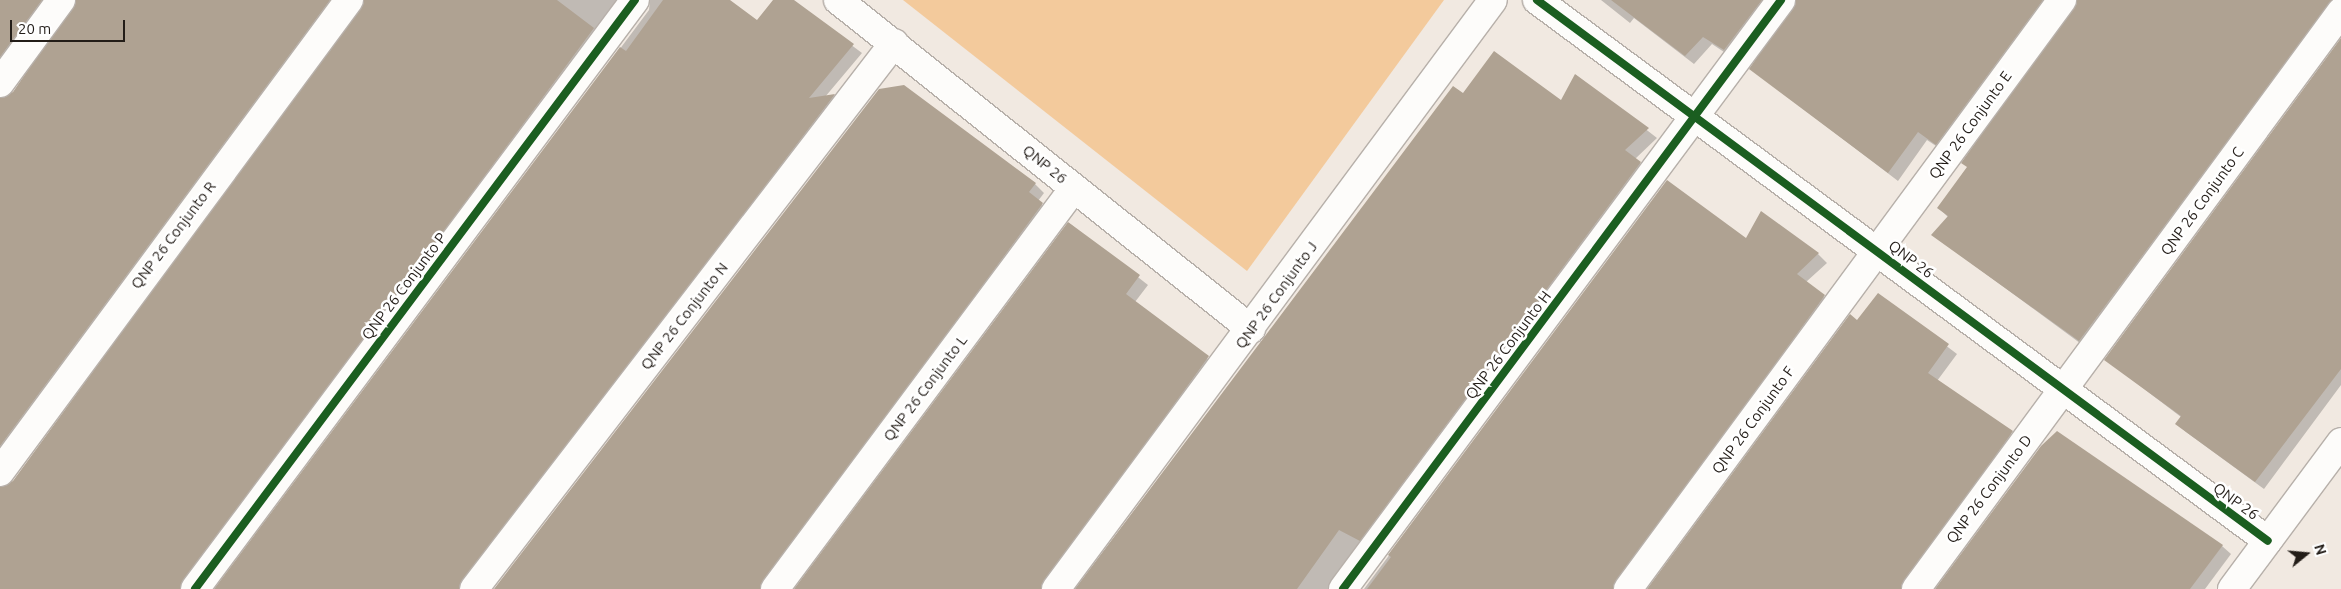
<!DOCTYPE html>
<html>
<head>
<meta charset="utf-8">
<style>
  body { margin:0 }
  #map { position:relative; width:2341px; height:589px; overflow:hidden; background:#f1e9e1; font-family:Ubuntu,sans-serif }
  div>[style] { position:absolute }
  .green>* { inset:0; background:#f3ca9c }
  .shadow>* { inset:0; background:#0003 }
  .building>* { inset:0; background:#afa292 }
  .roads { filter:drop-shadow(1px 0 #b7b0aa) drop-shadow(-1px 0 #b7b0aa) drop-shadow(0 1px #b7b0aa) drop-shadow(0 -1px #b7b0aa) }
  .minor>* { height:28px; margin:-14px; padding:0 14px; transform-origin:14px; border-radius:14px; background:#fdfcfa }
  .cycleway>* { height:8px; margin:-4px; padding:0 4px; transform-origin:4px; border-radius:4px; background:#1b5e20 }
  span { translate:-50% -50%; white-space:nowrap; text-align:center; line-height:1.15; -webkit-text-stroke:5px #fff; paint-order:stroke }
  .street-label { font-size:15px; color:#231d18 }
  .north { position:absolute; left:2281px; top:529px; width:50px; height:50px; -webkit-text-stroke:4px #fff; paint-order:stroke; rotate:73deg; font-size:14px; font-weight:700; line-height:20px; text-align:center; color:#231d18 }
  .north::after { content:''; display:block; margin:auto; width:18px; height:22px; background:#231d18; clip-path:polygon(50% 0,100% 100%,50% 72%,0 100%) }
  .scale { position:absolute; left:10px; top:20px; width:115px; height:22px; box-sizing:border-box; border:2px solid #231d18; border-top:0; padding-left:6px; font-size:15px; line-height:18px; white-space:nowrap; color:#231d18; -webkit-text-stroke:4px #fff; paint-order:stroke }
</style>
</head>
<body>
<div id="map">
  <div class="green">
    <i style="clip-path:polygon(903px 0,1444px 0,1247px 271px)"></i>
  </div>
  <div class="shadow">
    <i style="clip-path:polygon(0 0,57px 0,0 77px)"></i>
    <i style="clip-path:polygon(76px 0,348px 0,0 466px,0 99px,13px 94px,75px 10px)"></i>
    <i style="clip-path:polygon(364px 0,631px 0,191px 589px,0 589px,0 487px,13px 482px,363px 10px)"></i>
    <i style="clip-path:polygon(650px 0,728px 0,758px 22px,774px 0,791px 0,862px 53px,825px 97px,834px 95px,843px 104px,470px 589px,216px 589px,649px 10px)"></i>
    <i style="clip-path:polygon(1601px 0,1776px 0,1733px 58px,1712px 44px,1694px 64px,1634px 18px,1630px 23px)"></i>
    <i style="clip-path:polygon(1796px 0,2057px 0,1945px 152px,1927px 140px,1898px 181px,1751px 69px)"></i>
    <i style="clip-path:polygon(2077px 0,2341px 0,2088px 349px,1933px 235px,1948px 217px,1939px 208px,2076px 10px)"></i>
    <i style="clip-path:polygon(2341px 40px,2341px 385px,2264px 489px,2186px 432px,2177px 424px,2181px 417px,2106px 360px)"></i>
    <i style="clip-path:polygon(1576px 75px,1657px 138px,1635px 159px,1649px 172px,1339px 589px,1075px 589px,1454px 88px,1463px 95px,1561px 102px)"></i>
    <i style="clip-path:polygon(903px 87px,1035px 184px,1044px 193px,1038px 201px,1051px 213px,771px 589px,495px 589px)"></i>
    <i style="clip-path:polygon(1667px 182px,1746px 240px,1761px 212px,1818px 254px,1827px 263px,1806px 282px,1833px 305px,1624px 589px,1364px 589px)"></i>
    <i style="clip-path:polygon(1069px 223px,1148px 285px,1135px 302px,1217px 366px,1052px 589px,796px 589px)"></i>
    <i style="clip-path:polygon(1878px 294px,1957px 354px,1937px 381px,2021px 441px,1912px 589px,1649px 589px)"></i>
    <i style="clip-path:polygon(2222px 546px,2231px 554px,2205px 589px,1937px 589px)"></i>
  </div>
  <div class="building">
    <i style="clip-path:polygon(0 0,42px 0,0 57px)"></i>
    <i style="clip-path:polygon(76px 0,330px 0,0 446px,0 98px,13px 92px)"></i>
    <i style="clip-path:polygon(364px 0,557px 0,594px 28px,180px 589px,0 589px,0 487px,13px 481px)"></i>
    <i style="clip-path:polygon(663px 0,730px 0,757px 20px,773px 0,794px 0,854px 44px,809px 98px,835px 94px,459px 589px,214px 589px,620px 47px,626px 51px)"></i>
    <i style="clip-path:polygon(1611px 0,1762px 0,1724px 50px,1703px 37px,1685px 56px)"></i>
    <i style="clip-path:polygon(1796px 0,2043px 0,1936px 145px,1918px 132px,1888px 173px,1749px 69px)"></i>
    <i style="clip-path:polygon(2077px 0,2332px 0,2079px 341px,1931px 235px,1948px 216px,1937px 208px,1967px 167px,1961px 163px)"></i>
    <i style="clip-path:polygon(2341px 38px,2341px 369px,2255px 482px,2175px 424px,2181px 416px,2104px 360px)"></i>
    <i style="clip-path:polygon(1494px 51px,1561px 100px,1575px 74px,1649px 128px,1625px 150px,1641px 162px,1360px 541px,1339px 530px,1297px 589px,1075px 589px,1453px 86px,1463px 93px)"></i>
    <i style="clip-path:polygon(904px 85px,1036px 183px,1029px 192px,1043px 203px,760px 589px,494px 589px,879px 89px)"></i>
    <i style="clip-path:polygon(1667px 180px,1746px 238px,1761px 211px,1819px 253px,1797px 274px,1825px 295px,1613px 589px,1367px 589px,1391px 557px,1388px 555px)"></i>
    <i style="clip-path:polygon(1068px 222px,1140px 275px,1126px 294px,1209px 356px,1041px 589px,794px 589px)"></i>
    <i style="clip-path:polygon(1878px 293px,1949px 344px,1928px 373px,2013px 431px,1901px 589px,1647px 589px,1850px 314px,1857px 320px)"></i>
    <i style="clip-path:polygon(2057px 431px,2223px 545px,2190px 589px,1935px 589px,2041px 446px)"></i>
  </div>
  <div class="roads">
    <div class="minor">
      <i style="left:838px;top:0;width:528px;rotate:38.54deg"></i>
      <i style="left:1537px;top:0;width:909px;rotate:36.5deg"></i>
      <i style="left:0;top:83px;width:103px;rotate:-53.7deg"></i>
      <i style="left:0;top:472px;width:587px;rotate:-53.52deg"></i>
      <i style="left:195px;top:589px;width:735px;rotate:-53.24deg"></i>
      <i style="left:474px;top:589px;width:689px;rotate:-52.43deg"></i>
      <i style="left:775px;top:589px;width:500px;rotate:-53.29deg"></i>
      <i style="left:1056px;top:589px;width:733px;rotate:-53.43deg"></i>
      <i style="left:1343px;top:589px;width:734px;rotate:-53.36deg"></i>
      <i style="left:1628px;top:589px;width:732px;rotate:-53.62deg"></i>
      <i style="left:1916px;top:589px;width:717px;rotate:-53.63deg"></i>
      <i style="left:2232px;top:589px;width:183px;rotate:-53.4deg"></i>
    </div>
  </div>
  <div class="cycleway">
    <i style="left:1537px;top:0;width:909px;rotate:36.5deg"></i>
    <i style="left:195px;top:589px;width:735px;rotate:-53.24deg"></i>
    <i style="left:1343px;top:589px;width:734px;rotate:-53.36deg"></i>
  </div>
  <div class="street-label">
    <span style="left:1970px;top:125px;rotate:-54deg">QNP 26 Conjunto E</span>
    <span style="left:1045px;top:164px;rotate:39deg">QNP 26</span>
    <span style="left:2202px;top:201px;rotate:-54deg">QNP 26 Conjunto C</span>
    <span style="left:173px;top:235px;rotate:-53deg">QNP 26 Conjunto R</span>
    <span style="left:1911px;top:259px;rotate:37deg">QNP 26</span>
    <span style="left:404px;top:286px;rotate:-53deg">QNP 26 Conjunto P</span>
    <span style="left:1276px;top:295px;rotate:-54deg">QNP 26 Conjunto J</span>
    <span style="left:684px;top:316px;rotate:-52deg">QNP 26 Conjunto N</span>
    <span style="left:1508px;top:345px;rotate:-53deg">QNP 26 Conjunto H</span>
    <span style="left:925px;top:388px;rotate:-53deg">QNP 26 Conjunto L</span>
    <span style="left:1753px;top:420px;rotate:-54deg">QNP 26 Conjunto F</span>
    <span style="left:1989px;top:489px;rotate:-53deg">QNP 26 Conjunto D</span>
    <span style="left:2236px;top:501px;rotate:36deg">QNP 26</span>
  </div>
  <div class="north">N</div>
  <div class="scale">20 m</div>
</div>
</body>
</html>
